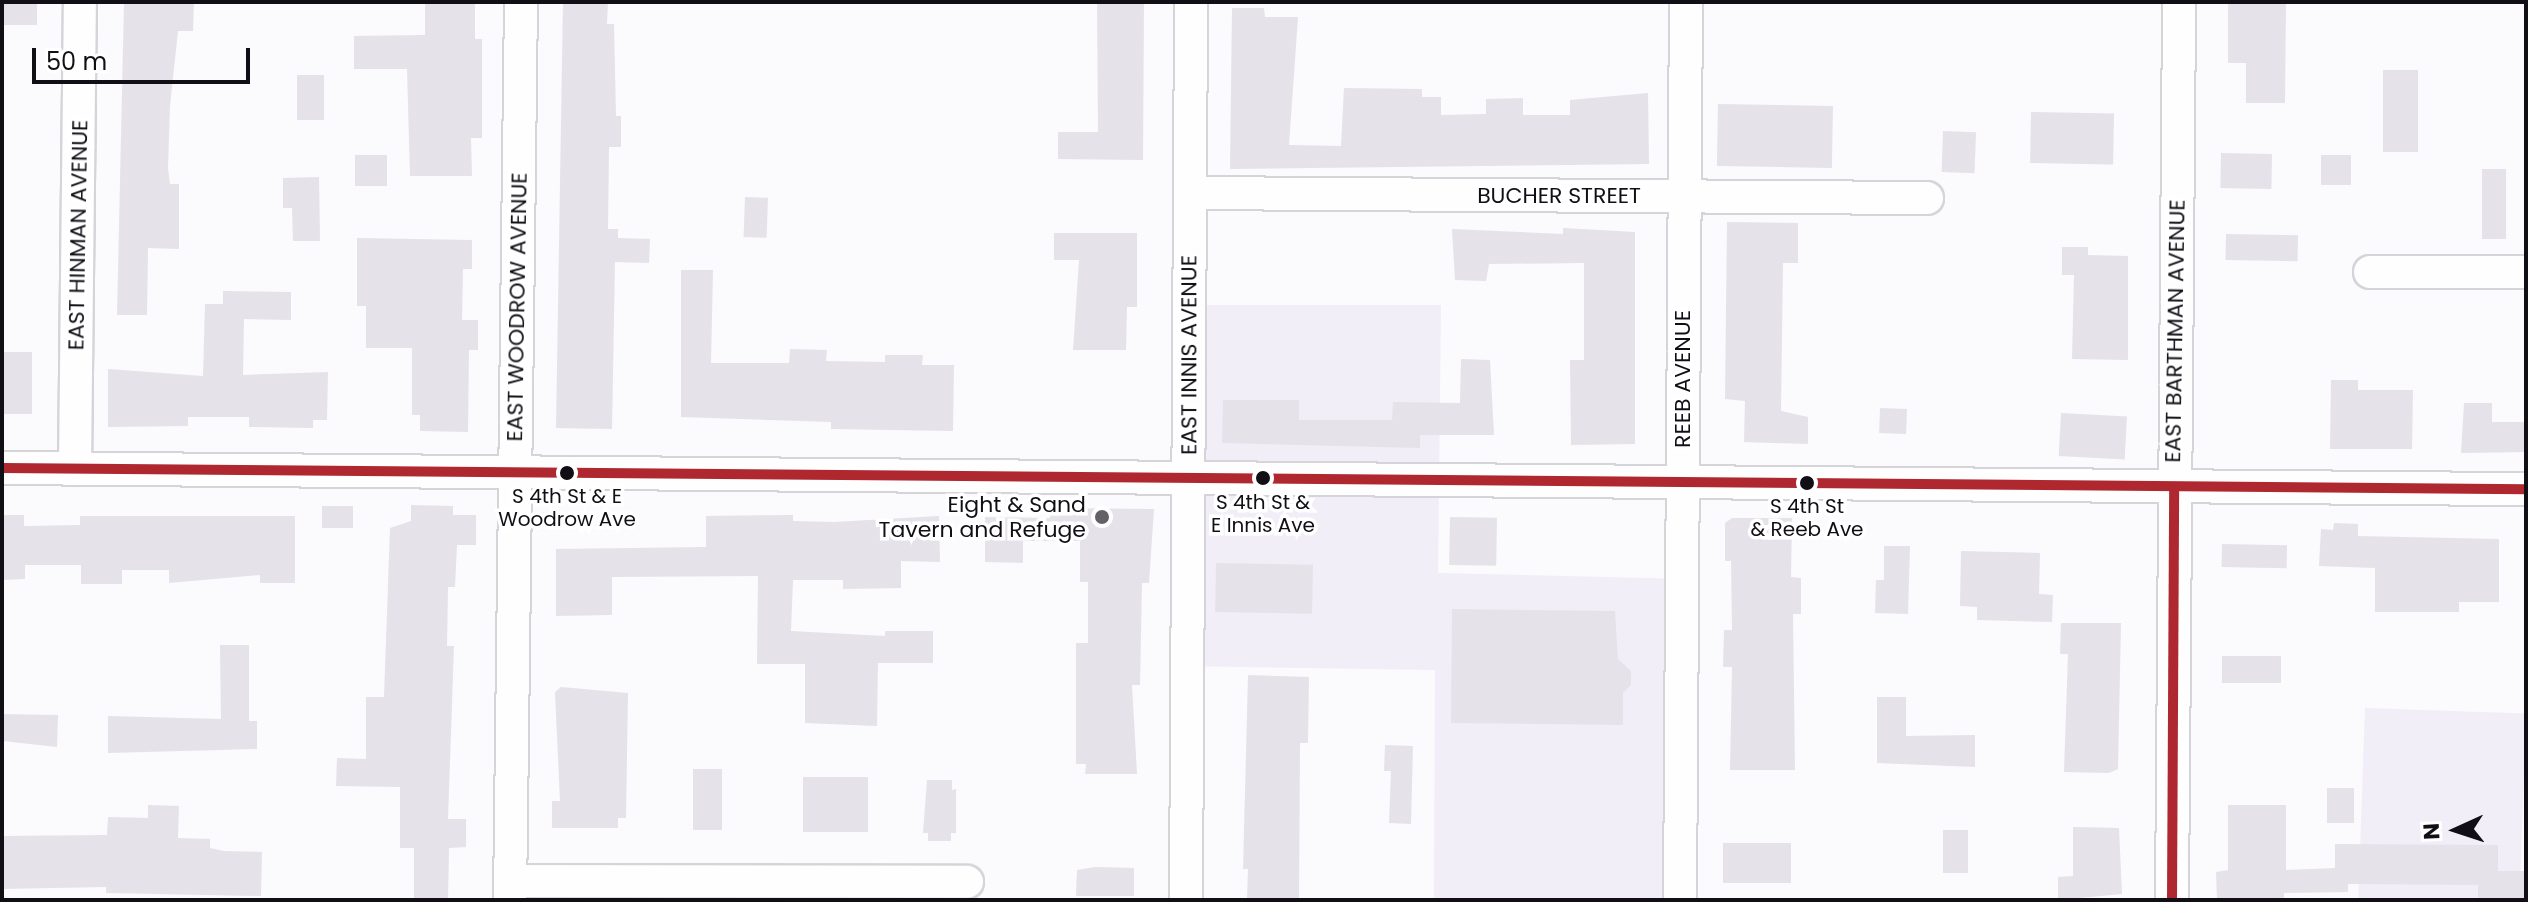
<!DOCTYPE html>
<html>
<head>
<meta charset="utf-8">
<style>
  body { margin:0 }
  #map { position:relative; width:2528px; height:902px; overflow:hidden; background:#fbfafc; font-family:Poppins,sans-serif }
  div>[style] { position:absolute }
  .built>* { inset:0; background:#f1eef8; transform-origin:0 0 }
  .building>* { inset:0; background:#e5e2ea; transform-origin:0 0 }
  .roads { filter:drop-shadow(2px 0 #d5d4d8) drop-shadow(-2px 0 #d5d4d8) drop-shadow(0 2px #d5d4d8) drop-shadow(0 -2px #d5d4d8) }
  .street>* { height:32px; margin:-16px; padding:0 16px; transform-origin:16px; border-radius:16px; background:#fefeff }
  .bus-1>* { height:10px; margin:-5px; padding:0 5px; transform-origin:5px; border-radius:5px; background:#af272f }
  .dots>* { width:22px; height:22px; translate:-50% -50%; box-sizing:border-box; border:4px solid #fff; border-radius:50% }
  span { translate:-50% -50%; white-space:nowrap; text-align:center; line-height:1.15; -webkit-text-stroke:7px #fff; paint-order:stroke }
  .bus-label { font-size:20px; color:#110f15 }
  .street-label { font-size:22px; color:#110f15 }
  .poi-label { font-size:22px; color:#110f15 }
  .right { translate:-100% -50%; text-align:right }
  .frame { position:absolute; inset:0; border:4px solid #110f15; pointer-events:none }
  .north { position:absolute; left:2416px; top:790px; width:80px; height:80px; -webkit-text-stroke:6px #fff; paint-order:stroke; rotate:267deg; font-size:22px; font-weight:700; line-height:32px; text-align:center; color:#110f15 }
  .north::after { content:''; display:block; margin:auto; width:28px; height:36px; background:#110f15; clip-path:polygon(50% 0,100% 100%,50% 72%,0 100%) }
  .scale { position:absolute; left:32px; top:48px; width:218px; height:36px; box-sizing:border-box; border:4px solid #110f15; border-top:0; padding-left:10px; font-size:24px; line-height:28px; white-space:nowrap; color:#110f15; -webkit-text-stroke:6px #fff; paint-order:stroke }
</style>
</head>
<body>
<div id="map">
  <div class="built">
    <i style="clip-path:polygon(1180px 305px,1441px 305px,1438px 573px,1687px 579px,1683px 900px,1434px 900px,1435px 670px,1176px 666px)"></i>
    <i style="left:2365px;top:708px;width:161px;height:192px;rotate:2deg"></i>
  </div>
  <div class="building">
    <i style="left:2px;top:2px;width:35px;height:23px"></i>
    <i style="clip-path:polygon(124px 2px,194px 2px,193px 31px,178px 31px,170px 106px,168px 168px,170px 184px,179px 184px,179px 249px,148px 248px,147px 315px,117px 315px)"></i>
    <i style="clip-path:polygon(425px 2px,475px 2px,475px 39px,482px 39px,482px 138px,471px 138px,472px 176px,410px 176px,407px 69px,354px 69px,354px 36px,425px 35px)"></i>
    <i style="clip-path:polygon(563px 2px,608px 2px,607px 24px,614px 24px,616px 116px,621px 116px,621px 147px,609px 147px,608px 229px,618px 229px,618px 238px,650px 239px,649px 263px,615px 262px,612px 429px,556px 428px)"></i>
    <i style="clip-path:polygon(1097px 2px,1144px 2px,1143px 160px,1058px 159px,1058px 132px,1098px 132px)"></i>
    <i style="clip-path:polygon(2228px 2px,2286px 2px,2285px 103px,2246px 103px,2246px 63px,2228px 63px)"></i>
    <i style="clip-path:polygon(1232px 8px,1264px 8px,1265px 17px,1298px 17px,1289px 145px,1341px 146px,1344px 88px,1422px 89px,1422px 97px,1441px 97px,1441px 115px,1486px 114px,1486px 99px,1523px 98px,1523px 115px,1570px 115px,1570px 100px,1648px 93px,1649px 164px,1230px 169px)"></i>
    <i style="left:2383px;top:70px;width:35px;height:82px"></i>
    <i style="left:297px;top:75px;width:27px;height:45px"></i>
    <i style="left:1718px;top:104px;width:115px;height:62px;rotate:1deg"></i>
    <i style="left:2031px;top:112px;width:83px;height:51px;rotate:1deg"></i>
    <i style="left:1943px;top:131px;width:33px;height:41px;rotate:2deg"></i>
    <i style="left:2221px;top:153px;width:51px;height:35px;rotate:1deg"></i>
    <i style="left:355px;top:155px;width:32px;height:31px"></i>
    <i style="left:2321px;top:155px;width:30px;height:30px"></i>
    <i style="left:2482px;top:169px;width:24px;height:70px"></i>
    <i style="clip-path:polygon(319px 177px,320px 241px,293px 241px,292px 208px,283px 208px,283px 178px)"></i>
    <i style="left:745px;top:197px;width:23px;height:40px;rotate:2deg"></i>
    <i style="clip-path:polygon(1727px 222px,1798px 223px,1798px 263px,1783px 263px,1781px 411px,1808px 417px,1808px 444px,1744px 442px,1745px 401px,1725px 399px)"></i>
    <i style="clip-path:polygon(1563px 228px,1635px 232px,1635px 444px,1571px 445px,1570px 360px,1584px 360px,1584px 263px,1489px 264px,1486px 281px,1455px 280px,1452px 229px,1563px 234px)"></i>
    <i style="clip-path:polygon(1054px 233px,1137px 233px,1137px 307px,1127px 307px,1126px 350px,1073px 350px,1079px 260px,1054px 260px)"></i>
    <i style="left:2226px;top:234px;width:72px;height:26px;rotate:1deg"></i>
    <i style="clip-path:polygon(357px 238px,472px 240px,472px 269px,463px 269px,462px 320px,478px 320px,478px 350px,469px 350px,468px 432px,420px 431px,420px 415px,412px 415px,412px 348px,366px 348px,366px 306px,357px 306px)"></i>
    <i style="clip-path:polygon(2062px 247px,2088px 247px,2088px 255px,2128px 256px,2128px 360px,2072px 359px,2074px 275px,2062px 275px)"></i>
    <i style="clip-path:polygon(681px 270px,713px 270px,711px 363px,789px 363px,790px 349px,827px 350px,826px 361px,885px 362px,885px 355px,923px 355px,922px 365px,954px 365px,953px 431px,831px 429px,831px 422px,681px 417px)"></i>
    <i style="clip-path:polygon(223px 291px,291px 292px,291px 320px,244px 319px,243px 375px,328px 372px,327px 420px,313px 420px,313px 428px,249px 427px,249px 417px,188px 417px,188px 426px,108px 427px,108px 369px,203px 376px,205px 304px,223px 304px)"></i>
    <i style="left:2px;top:352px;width:30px;height:62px"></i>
    <i style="clip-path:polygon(1461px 359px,1490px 360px,1494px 435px,1420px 435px,1420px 448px,1222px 443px,1223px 400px,1299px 400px,1299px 420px,1392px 420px,1393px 402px,1460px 403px)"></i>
    <i style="clip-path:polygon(2331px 380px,2358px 380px,2358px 390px,2413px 390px,2412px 449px,2330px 449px)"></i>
    <i style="clip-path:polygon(2464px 403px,2492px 403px,2492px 422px,2526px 422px,2526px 452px,2461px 453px)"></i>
    <i style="left:1880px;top:408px;width:27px;height:25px;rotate:2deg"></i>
    <i style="left:2061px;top:413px;width:66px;height:43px;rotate:3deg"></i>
    <i style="clip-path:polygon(411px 505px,453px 506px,453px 515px,476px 515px,476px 545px,457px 545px,455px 587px,448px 587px,447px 646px,454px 646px,448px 819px,466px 819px,466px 847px,449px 848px,448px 900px,414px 900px,414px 848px,400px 848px,400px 787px,336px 786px,337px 758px,366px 759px,366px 697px,384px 697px,390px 528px,411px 521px)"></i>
    <i style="left:322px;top:506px;width:31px;height:22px"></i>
    <i style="clip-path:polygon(1051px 508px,1154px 509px,1149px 583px,1142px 583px,1140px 685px,1132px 685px,1137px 774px,1085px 774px,1086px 764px,1076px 764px,1076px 643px,1088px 643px,1088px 582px,1080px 582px,1080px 541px,1023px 541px,1023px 563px,985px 562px,985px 517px,1050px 518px)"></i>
    <i style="clip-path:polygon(2px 515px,24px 515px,24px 526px,80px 525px,80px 516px,295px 516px,295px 583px,260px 583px,260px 575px,169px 583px,169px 570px,122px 570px,122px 584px,81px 584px,81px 565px,25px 565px,25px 579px,2px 580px)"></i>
    <i style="clip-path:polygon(793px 515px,793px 521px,834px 522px,939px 516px,940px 562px,901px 561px,901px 588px,843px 589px,843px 580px,793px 580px,791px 631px,885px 636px,885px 631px,933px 631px,933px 663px,878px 663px,877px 726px,805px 723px,805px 664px,757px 664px,758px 576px,612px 577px,612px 615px,556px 616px,556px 549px,706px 547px,706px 516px)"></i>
    <i style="left:1450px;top:517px;width:47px;height:48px;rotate:1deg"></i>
    <i style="clip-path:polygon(1732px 518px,1792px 518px,1791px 577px,1801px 578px,1801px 614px,1793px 614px,1795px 770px,1730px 770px,1732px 667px,1723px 667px,1724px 630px,1732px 630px,1731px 561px,1725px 561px,1725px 523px)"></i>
    <i style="clip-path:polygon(2334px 523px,2358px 524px,2358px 536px,2499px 539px,2499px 602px,2459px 602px,2459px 612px,2375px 612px,2375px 568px,2319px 566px,2321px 529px,2333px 530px)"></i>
    <i style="left:2222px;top:544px;width:65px;height:23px;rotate:1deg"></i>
    <i style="clip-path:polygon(1884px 546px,1910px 546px,1908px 614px,1875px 613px,1876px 580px,1884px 580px)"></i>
    <i style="clip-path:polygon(1961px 551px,2040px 553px,2039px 594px,2053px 595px,2052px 622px,1977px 620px,1977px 607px,1960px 606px)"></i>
    <i style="left:1216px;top:563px;width:97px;height:49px;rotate:1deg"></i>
    <i style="clip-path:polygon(1452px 609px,1615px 611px,1618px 659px,1631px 671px,1631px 685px,1623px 693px,1623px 725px,1451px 723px)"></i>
    <i style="clip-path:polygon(2061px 623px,2121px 623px,2118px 769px,2109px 773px,2064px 772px,2068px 654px,2060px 654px)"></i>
    <i style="clip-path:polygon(220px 645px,249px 645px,249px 721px,257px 721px,257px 749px,108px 753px,108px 716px,221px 719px)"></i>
    <i style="left:2222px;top:656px;width:59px;height:27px"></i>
    <i style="clip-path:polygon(1248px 675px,1309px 677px,1308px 743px,1300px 743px,1299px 900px,1247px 900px,1248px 869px,1243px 869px)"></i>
    <i style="clip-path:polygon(561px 687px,628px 693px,626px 818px,618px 818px,618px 828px,552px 828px,552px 801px,560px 801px,555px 692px)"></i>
    <i style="clip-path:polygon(1877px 697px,1906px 697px,1906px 736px,1975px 735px,1975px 767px,1877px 763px)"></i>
    <i style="clip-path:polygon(2px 714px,58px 715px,57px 747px,2px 741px)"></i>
    <i style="clip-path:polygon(1385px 745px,1413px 746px,1411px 824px,1389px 823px,1391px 771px,1384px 771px)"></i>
    <i style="left:693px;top:769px;width:29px;height:61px"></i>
    <i style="left:868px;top:777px;width:55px;height:65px;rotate:90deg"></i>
    <i style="clip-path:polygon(927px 780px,952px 780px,952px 790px,956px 789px,956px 833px,951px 833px,951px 841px,928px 841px,928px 833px,923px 833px)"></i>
    <i style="left:2354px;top:788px;width:35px;height:27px;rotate:90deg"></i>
    <i style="clip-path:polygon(148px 805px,179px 806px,178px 838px,210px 839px,210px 848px,224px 851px,262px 852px,261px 896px,106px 893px,106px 887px,2px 889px,2px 836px,107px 835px,108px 817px,148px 818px)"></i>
    <i style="clip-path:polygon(2228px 805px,2286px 805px,2286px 870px,2335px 868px,2335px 844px,2498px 845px,2498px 871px,2526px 871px,2526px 900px,2478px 899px,2478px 885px,2348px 884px,2348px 892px,2284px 893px,2284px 900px,2217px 900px,2216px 872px,2228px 870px)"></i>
    <i style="clip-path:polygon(2073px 827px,2119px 828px,2122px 894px,2058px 900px,2058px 877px,2073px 876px)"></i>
    <i style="left:1943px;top:830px;width:25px;height:43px"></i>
    <i style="left:1723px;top:843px;width:68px;height:40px"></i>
    <i style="clip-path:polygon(1095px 867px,1134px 868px,1134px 896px,1076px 896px,1077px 870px)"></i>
  </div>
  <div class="roads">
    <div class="street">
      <i style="left:1190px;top:193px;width:737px;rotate:0.39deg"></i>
      <i style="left:2370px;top:272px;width:156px"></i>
      <i style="left:2px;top:468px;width:2524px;rotate:0.48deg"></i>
      <i style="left:75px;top:469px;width:467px;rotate:-89.4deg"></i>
      <i style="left:510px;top:881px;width:457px;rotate:0.1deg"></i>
      <i style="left:510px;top:900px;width:898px;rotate:-89.3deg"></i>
      <i style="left:1186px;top:900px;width:898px;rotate:-89.68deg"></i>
      <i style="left:1680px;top:900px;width:898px;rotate:-89.62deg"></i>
      <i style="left:2172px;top:900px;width:898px;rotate:-89.55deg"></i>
    </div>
  </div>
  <div class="bus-1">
    <i style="left:2px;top:468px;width:2524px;rotate:0.48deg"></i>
    <i style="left:2172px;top:900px;width:413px;rotate:-89.7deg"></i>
  </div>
  <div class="dots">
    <i style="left:567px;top:473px;background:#110f15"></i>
    <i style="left:1263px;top:478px;background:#110f15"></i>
    <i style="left:1807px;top:483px;background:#110f15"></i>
    <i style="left:1102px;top:517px;background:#636166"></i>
  </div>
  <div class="bus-label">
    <span style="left:567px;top:508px">S 4th St &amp; E<br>Woodrow Ave</span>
    <span style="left:1263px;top:514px">S 4th St &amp;<br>E Innis Ave</span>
    <span style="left:1807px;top:518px">S 4th St<br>&amp; Reeb Ave</span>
  </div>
  <div class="street-label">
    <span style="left:1559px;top:196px">BUCHER STREET</span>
    <span style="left:78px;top:235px;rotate:-89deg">EAST HINMAN AVENUE</span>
    <span style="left:517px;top:307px;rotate:-89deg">EAST WOODROW AVENUE</span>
    <span style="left:2175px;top:331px;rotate:-89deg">EAST BARTHMAN AVENUE</span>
    <span style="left:1189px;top:355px;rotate:-90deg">EAST INNIS AVENUE</span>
    <span style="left:1683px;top:379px;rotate:-90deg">REEB AVENUE</span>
  </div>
  <div class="poi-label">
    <span class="right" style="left:1086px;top:517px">Eight &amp; Sand<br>Tavern and Refuge</span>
  </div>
  <div class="frame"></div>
  <div class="north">N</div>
  <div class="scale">50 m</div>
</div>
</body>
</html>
